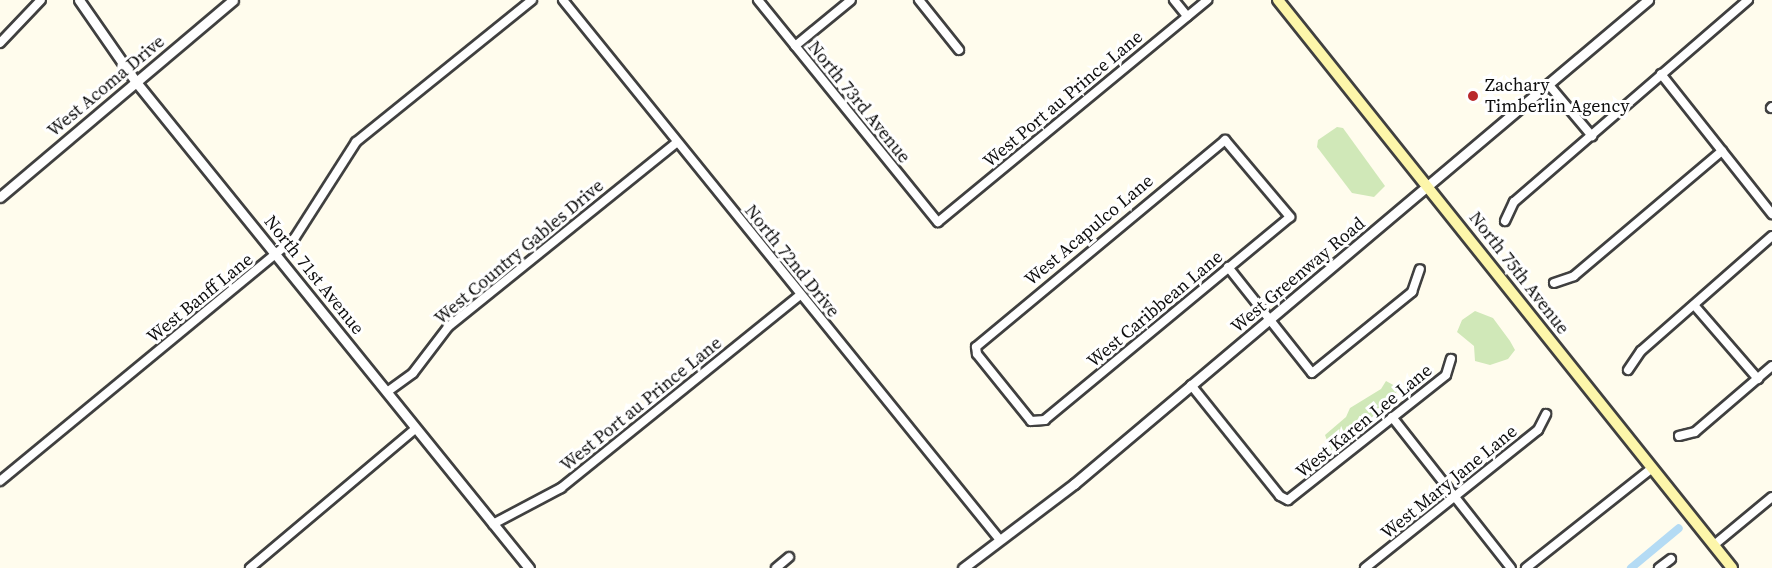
<!DOCTYPE html>
<html>
<head>
<meta charset="utf-8">
<style>
  body { margin:0 }
  #map { position:relative; width:1772px; height:568px; overflow:hidden; background:#fffced; font-family:"Source Serif 4",serif }
  div>[style] { position:absolute }
  .green>* { inset:0; background:#d0e8b8 }
  .canal>* { height:8px; margin:-4px; padding:0 4px; transform-origin:4px; border-radius:4px; background:#b4dbf4 }
  .roads { filter:drop-shadow(2px 0 #404040) drop-shadow(-2px 0 #404040) drop-shadow(0 2px #404040) drop-shadow(0 -2px #404040) }
  .minor>* { height:8px; margin:-4px; padding:0 4px; transform-origin:4px; border-radius:4px; background:#fff }
  .tertiary>* { height:9px; margin:-4.5px; padding:0 4.5px; transform-origin:4.5px; border-radius:4.5px; background:#fff }
  .secondary>* { height:10px; margin:-5px; padding:0 5px; transform-origin:5px; border-radius:5px; background:#fdf6aa }
  .dots>* { width:16px; height:16px; translate:-50% -50%; box-sizing:border-box; border:3px solid #fff; border-radius:50% }
  span { translate:-50% -50%; white-space:nowrap; text-align:center; line-height:1.15; -webkit-text-stroke:6px #fff; paint-order:stroke }
  .street-label { font-size:18px; color:#0d0d0d }
  .poi-label { font-size:18px; color:#0d0d0d }
  .left { translate:0 -50%; text-align:left }
</style>
</head>
<body>
<div id="map">
  <div class="green">
    <i style="clip-path:polygon(1337px 127px,1343px 128px,1385px 186px,1374px 197px,1352px 193px,1317px 147px,1318px 140px)"></i>
    <i style="clip-path:polygon(1475px 311px,1493px 318px,1510px 341px,1515px 350px,1508px 359px,1490px 365px,1475px 361px,1474px 346px,1457px 332px,1462px 320px)"></i>
    <i style="clip-path:polygon(1386px 381px,1397px 387px,1395px 402px,1331px 451px,1325px 435px,1346px 417px,1350px 408px,1381px 389px)"></i>
  </div>
  <div class="canal">
    <i style="left:1631px;top:568px;width:62px;rotate:-39.8deg"></i>
  </div>
  <div class="roads">
    <div class="minor">
      <i style="left:563px;top:0;width:695px;rotate:51.02deg"></i>
      <i style="left:758px;top:0;width:286px;rotate:51deg"></i>
      <i style="left:938px;top:222px;width:349px;rotate:-39.5deg"></i>
      <i style="left:919px;top:0;width:64px;rotate:51.3deg"></i>
      <i style="left:1174px;top:0;width:21px;rotate:51deg"></i>
      <i style="left:0;top:43px;width:59px;rotate:-46.4deg"></i>
      <i style="left:795px;top:46px;width:72px;rotate:-39.4deg"></i>
      <i style="left:1661px;top:74px;width:179px;rotate:51.6deg"></i>
      <i style="left:1549px;top:85px;width:67px;rotate:49.9deg"></i>
      <i style="left:1771px;top:108px;width:1px;rotate:-45deg"></i>
      <i style="left:1225px;top:140px;width:101px;rotate:49.8deg"></i>
      <i style="left:1290px;top:217px;width:318px;rotate:140.4deg"></i>
      <i style="left:1045px;top:420px;width:14px;rotate:176deg"></i>
      <i style="left:1031px;top:421px;width:86px;rotate:-128.9deg"></i>
      <i style="left:977px;top:354px;width:7px;rotate:-98deg"></i>
      <i style="left:976px;top:347px;width:324px;rotate:-39.7deg"></i>
      <i style="left:1505px;top:221px;width:21px;rotate:-65deg"></i>
      <i style="left:1514px;top:202px;width:309px;rotate:-40.8deg"></i>
      <i style="left:1228px;top:267px;width:135px;rotate:51.6deg"></i>
      <i style="left:1312px;top:373px;width:129px;rotate:-39deg"></i>
      <i style="left:1412px;top:292px;width:24px;rotate:-71deg"></i>
      <i style="left:1554px;top:283px;width:21px;rotate:-19deg"></i>
      <i style="left:1574px;top:276px;width:194px;rotate:-40.2deg"></i>
      <i style="left:1694px;top:305px;width:98px;rotate:49.1deg"></i>
      <i style="left:1628px;top:370px;width:23px;rotate:-56deg"></i>
      <i style="left:1641px;top:351px;width:174px;rotate:-41.3deg"></i>
      <i style="left:1191px;top:385px;width:142px;rotate:51.3deg"></i>
      <i style="left:1280px;top:496px;width:9px;rotate:27deg"></i>
      <i style="left:1288px;top:500px;width:201px;rotate:-38.3deg"></i>
      <i style="left:1446px;top:375px;width:17px;rotate:-73deg"></i>
      <i style="left:387px;top:392px;width:32px;rotate:-36deg"></i>
      <i style="left:413px;top:373px;width:58px;rotate:-52.7deg"></i>
      <i style="left:448px;top:327px;width:294px;rotate:-38.9deg"></i>
      <i style="left:1392px;top:417px;width:192px;rotate:51.8deg"></i>
      <i style="left:1679px;top:436px;width:16px;rotate:-14deg"></i>
      <i style="left:1695px;top:432px;width:101px;rotate:-40.6deg"></i>
      <i style="left:0;top:481px;width:381px;rotate:-39.5deg"></i>
      <i style="left:294px;top:239px;width:115px;rotate:-57.4deg"></i>
      <i style="left:356px;top:142px;width:226px;rotate:-38.9deg"></i>
      <i style="left:493px;top:524px;width:77px;rotate:-27.9deg"></i>
      <i style="left:561px;top:488px;width:307px;rotate:-38.9deg"></i>
      <i style="left:1714px;top:545px;width:75px;rotate:-39.6deg"></i>
      <i style="left:250px;top:568px;width:217px;rotate:-40.1deg"></i>
      <i style="left:776px;top:568px;width:17px;rotate:-40deg"></i>
      <i style="left:1365px;top:568px;width:221px;rotate:-38.6deg"></i>
      <i style="left:1538px;top:430px;width:18px;rotate:-63deg"></i>
      <i style="left:1526px;top:568px;width:161px;rotate:-38.4deg"></i>
      <i style="left:1659px;top:568px;width:15px;rotate:-37deg"></i>
    </div>
    <div class="tertiary">
      <i style="left:79px;top:0;width:100px;rotate:55.2deg"></i>
      <i style="left:136px;top:82px;width:625px;rotate:51.04deg"></i>
      <i style="left:0;top:197px;width:305px;rotate:-40.2deg"></i>
      <i style="left:963px;top:568px;width:139px;rotate:-37.1deg"></i>
      <i style="left:1074px;top:484px;width:751px;rotate:-40.14deg"></i>
    </div>
    <div class="secondary">
      <i style="left:1278px;top:0;width:727px;rotate:51.36deg"></i>
    </div>
  </div>
  <div class="dots">
    <i style="left:1473px;top:96px;background:#b9292c"></i>
  </div>
  <div class="street-label">
    <span style="left:106px;top:86px;rotate:-40deg">West Acoma Drive</span>
    <span style="left:1063px;top:99px;rotate:-40deg">West Port au Prince Lane</span>
    <span style="left:859px;top:102px;rotate:51deg">North 73rd Avenue</span>
    <span style="left:1089px;top:230px;rotate:-40deg">West Acapulco Lane</span>
    <span style="left:519px;top:252px;rotate:-40deg">West Country Gables Drive</span>
    <span style="left:792px;top:261px;rotate:51deg">North 72nd Drive</span>
    <span style="left:1519px;top:273px;rotate:52deg">North 75th Avenue</span>
    <span style="left:314px;top:275px;rotate:51deg">North 71st Avenue</span>
    <span style="left:1298px;top:275px;rotate:-40deg">West Greenway Road</span>
    <span style="left:200px;top:298px;rotate:-39deg">West Banff Lane</span>
    <span style="left:1155px;top:309px;rotate:-40deg">West Caribbean Lane</span>
    <span style="left:641px;top:404px;rotate:-39deg">West Port au Prince Lane</span>
    <span style="left:1364px;top:421px;rotate:-39deg">West Karen Lee Lane</span>
    <span style="left:1449px;top:482px;rotate:-39deg">West Mary Jane Lane</span>
  </div>
  <div class="poi-label">
    <span class="left" style="left:1485px;top:96px">Zachary<br>Timberlin Agency</span>
  </div>
</div>
</body>
</html>
